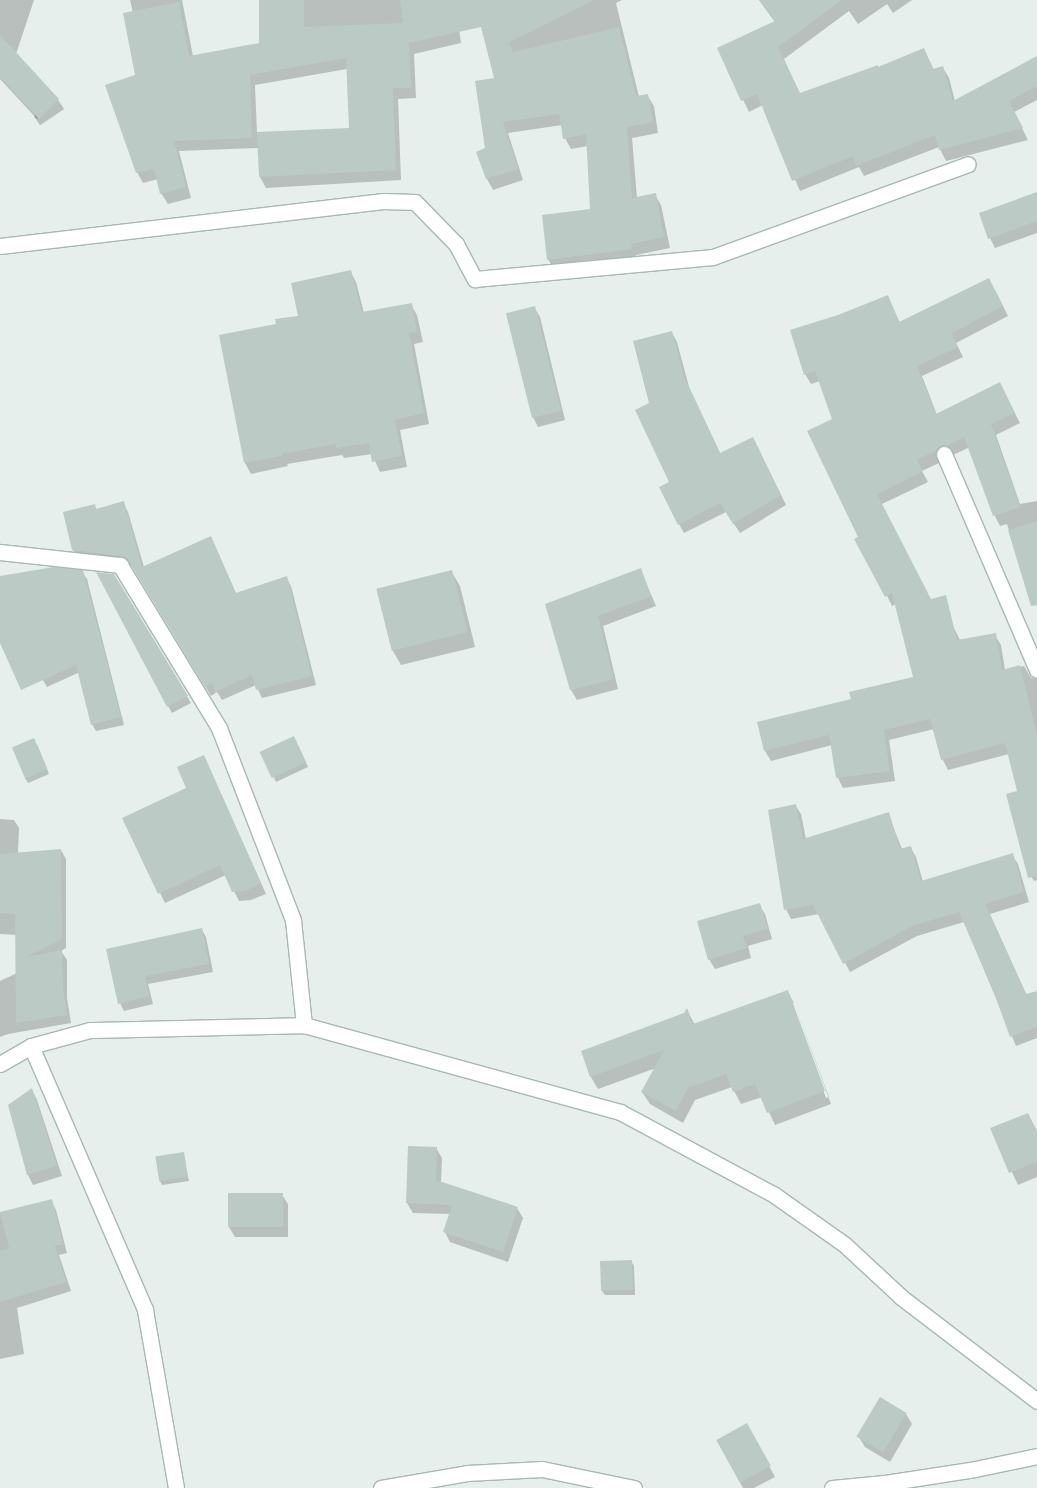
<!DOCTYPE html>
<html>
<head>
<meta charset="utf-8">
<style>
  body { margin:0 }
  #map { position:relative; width:1037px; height:1488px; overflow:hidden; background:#e6efeb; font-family:Raleway,sans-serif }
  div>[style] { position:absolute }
  .shadow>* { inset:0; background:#0003; transform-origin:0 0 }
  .building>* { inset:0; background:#bbcac4; transform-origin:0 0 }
  .roads { filter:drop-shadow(1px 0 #a8b8b2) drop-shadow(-1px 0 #a8b8b2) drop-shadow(0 1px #a8b8b2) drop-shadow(0 -1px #a8b8b2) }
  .street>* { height:15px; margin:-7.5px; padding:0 7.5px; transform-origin:7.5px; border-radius:7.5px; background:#fff }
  span { translate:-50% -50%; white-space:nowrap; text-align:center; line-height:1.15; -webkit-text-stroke:4px #f7fbf9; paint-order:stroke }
</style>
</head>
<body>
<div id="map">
  <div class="shadow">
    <i style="clip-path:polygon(0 0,34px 0,16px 54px,57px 99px,37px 119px,0 79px)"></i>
    <i style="clip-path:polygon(evenodd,130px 0,182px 0,193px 56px,260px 44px,260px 0,455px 0,461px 43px,414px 54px,416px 98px,398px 99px,401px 180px,266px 188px,260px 177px,259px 148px,179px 151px,191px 198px,168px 204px,161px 193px,158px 179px,143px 183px,137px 172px,136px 76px,133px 13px,130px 0,347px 69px,350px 129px,257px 133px,255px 85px,347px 69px)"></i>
    <i style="clip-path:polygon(528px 0,622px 0,616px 3px,639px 97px,647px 95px,654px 106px,658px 133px,632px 138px,637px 198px,655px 195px,661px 205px,670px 248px,636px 255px,637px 260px,554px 270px,548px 259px,591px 210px,588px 146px,571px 149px,565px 138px,562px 125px,508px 133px,523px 180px,493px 190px,487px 179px,477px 152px,486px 149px,496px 79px,480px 17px)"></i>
    <i style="clip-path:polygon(759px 0,912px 0,893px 13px,887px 4px,858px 24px,849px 11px,784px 59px,800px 95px,878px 68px,924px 50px,934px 70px,943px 68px,949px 78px,955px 101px,1037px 58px,1037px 100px,1014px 112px,1028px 140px,946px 161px,939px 147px,864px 176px,859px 167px,800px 191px,763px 105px,749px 112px,718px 48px,775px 22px)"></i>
    <i style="left:58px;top:100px;width:11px;height:29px;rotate:56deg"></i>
    <i style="clip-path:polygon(1037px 193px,1037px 233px,995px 248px,990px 238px)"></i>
    <i style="clip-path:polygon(350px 271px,356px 282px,364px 313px,411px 305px,417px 315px,423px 342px,414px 344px,429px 424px,400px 430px,407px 467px,380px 472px,372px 454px,344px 458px,342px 455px,287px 464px,288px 466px,251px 474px,245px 463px,220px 336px,277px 325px,299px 317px)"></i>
    <i style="clip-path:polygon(995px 290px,1008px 316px,956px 343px,963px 357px,922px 376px,937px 415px,1005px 394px,1020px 423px,996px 435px,1020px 504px,1037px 501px,1037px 575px,1021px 568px,1007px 524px,1000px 526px,995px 516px,970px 447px,953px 455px,946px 455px,941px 462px,922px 471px,928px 482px,882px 504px,896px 604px,892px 606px,859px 538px,834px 420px,820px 381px,811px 384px,805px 374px,838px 317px,888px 297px,900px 323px)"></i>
    <i style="clip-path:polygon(534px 307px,540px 317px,565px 420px,538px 427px,533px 417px)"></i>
    <i style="clip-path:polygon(672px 333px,677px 342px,689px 387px,721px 455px,758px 448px,786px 505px,740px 533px,726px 512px,684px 533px,679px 524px,651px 403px)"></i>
    <i style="clip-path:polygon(123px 503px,128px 512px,144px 567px,210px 537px,236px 594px,286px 577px,291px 586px,316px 685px,262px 698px,256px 685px,222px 700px,217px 692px,211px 696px,132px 566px,79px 559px,73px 550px,94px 505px,97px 510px)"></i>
    <i style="clip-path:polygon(640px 569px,656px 606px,603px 626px,618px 689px,577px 700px,571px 690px,547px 605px)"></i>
    <i style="clip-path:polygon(451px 571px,460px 586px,475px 647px,401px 665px,393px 651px,377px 590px)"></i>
    <i style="clip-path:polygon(82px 572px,87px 579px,124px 725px,96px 731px,92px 724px,80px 672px,47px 687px,43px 680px,35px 644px,0 640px,0 577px)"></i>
    <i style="clip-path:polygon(114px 575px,191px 703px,172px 713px,168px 706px)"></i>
    <i style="clip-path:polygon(952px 624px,960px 640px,995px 635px,1001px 645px,1005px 670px,1024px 666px,1031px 678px,1037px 679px,1037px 880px,1034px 881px,1028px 871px,1018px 792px,1009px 754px,948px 770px,943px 760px,934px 729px,889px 740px,895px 781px,843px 788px,838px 778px,832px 745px,771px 761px,765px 751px,852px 700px,915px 678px)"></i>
    <i style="clip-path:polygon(296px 742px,308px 767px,276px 782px,274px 778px)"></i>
    <i style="clip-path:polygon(37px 744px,49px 774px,28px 783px,25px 778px)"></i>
    <i style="clip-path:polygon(204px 757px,266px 894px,251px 900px,239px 901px,226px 875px,165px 903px,124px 819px,188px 789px)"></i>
    <i style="clip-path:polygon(795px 805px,801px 814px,806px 839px,888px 814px,902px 849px,910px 847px,916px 857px,923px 882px,1012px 855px,1018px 864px,1029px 902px,990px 914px,1027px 996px,1037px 998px,1037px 1038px,1016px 1046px,964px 922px,917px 936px,850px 972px,819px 914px,791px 919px,786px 909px)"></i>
    <i style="clip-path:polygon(0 819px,14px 820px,19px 828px,18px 853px,61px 850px,66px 859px,66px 948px,61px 951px,67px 960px,67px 998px,71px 1023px,8px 1034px,0 1037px,0 981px,17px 973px,17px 935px,0 934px)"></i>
    <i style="clip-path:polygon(759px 905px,765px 914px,772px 939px,748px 946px,751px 958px,715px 969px,709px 959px)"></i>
    <i style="clip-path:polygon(202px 930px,206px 937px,213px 972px,148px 984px,153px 1004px,124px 1011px,120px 1003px,108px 950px)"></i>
    <i style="clip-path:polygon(787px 991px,794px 1003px,791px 1003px,826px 1098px,829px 1097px,794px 1003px,831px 1104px,775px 1125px,762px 1097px,741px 1104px,732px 1087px,695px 1100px,683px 1123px,650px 1104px,642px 1092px,656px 1068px,598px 1089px,591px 1077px,582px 1052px,685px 1014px,687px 1010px,695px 1025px)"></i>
    <i style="clip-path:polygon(32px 1090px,37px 1100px,62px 1176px,33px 1185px,28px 1175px,9px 1106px)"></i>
    <i style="clip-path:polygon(1028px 1114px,1037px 1131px,1037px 1177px,1018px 1185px,992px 1129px)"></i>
    <i style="clip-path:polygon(436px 1148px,442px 1158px,441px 1183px,517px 1208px,523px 1218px,508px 1262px,450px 1242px,445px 1232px,451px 1214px,413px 1213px,407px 1203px)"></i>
    <i style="clip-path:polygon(183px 1154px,189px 1181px,162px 1185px,160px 1181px)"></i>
    <i style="clip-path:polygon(282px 1195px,288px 1204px,288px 1237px,235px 1237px,229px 1227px)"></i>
    <i style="clip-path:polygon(51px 1201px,56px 1210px,67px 1253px,59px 1255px,71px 1291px,17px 1308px,24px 1354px,0 1359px,0 1213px)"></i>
    <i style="clip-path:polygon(631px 1261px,634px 1266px,635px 1295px,605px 1295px,602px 1291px)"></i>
    <i style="clip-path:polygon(906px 1414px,912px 1424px,890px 1462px,865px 1447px,859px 1437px)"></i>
    <i style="clip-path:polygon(747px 1425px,775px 1477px,754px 1488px,743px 1488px,717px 1441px)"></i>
  </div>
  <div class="building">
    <i style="clip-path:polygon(259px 0,304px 0,304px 27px,403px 23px,400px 0,594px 0,509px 42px,513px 52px,619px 27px,636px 96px,648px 94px,653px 122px,627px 127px,632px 198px,656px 193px,664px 237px,631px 244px,632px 249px,547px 260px,542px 215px,590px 209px,586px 134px,563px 139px,559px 114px,503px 122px,518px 169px,486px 179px,476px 152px,485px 148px,475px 81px,494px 78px,481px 27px,409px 43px,411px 88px,393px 88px,396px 170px,259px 177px,257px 132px,349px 128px,346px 58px,250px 75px,252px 138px,174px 141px,186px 187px,160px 194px,154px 169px,136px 173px,105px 85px,135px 75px,123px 13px,179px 2px,189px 56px,259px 43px)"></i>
    <i style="clip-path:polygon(759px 0,842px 0,778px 47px,800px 93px,878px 65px,878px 67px,924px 48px,933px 69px,943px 66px,953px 101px,1037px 56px,1037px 86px,1009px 101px,1023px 128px,939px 150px,935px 135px,856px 166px,853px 156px,792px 181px,757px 94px,741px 101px,717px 48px,775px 21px)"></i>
    <i style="clip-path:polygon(0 35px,59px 99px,39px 119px,0 77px)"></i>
    <i style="clip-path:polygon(1037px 192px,1037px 221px,988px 239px,979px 213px)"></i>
    <i style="clip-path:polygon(351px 270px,362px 312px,412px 303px,417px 332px,409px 333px,424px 413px,395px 420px,402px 456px,372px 462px,369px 443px,336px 448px,336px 444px,282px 454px,282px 456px,244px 463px,219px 335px,276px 324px,275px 319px,298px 316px,291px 283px)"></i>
    <i style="clip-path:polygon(989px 278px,1003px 306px,952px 333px,958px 347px,917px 366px,936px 414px,1000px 382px,1015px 413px,991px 424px,1020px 507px,993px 516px,964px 437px,947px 446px,940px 446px,935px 451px,917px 460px,923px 471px,877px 494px,931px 599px,946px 595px,957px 640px,996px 633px,1002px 670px,1020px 665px,1037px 735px,1037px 876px,1028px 878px,1006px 794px,1017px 791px,1005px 743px,941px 760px,930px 719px,884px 730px,890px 771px,836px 778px,829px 735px,764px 751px,757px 722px,851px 699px,849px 692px,913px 677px,892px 593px,885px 597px,854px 539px,858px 537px,807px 431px,832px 419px,815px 371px,804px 375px,790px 330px,838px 315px,888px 295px,899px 322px)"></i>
    <i style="left:535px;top:306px;width:108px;height:30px;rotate:76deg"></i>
    <i style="clip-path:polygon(672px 331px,684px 377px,720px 453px,753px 437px,781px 495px,733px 524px,720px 503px,678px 525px,659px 487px,669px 482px,635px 410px,649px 403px,633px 341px)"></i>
    <i style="clip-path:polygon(124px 501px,142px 567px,211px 536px,236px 593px,287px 576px,312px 676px,256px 690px,252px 675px,215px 692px,212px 683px,205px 687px,128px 560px,121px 556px,72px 550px,63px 512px,95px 504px,96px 509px)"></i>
    <i style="clip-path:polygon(1037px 521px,1037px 605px,1031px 606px,1008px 530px)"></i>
    <i style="clip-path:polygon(54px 567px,83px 570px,121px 717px,91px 725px,76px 665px,21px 690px,0 643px,0 576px)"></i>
    <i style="clip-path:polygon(641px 568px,651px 596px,598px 616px,614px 679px,570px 690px,545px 604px)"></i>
    <i style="left:452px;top:570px;width:64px;height:78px;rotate:76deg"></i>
    <i style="clip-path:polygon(96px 572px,114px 574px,188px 696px,167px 707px)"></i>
    <i style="left:294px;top:736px;width:29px;height:38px;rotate:65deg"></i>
    <i style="left:34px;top:738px;width:34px;height:24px;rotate:67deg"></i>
    <i style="clip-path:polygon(204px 755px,261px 883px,245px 891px,232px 892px,220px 865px,158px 894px,122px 818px,186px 788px,177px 767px)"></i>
    <i style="clip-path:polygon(796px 804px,803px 839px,889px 812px,900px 849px,911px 846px,921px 881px,1013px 853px,1024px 892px,985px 904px,1026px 994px,1037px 991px,1037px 1027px,1010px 1037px,993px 990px,959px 912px,912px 926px,843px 964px,813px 905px,784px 910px,768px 810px)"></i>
    <i style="clip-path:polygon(61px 849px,62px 939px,26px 957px,62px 950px,63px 988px,67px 1015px,16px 1023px,15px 914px,0 913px,0 854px)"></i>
    <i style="clip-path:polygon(760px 903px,768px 929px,743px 936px,747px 948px,708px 960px,697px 921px)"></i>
    <i style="clip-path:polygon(202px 928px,209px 964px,145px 976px,149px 996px,118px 1004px,106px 949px)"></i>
    <i style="clip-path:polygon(788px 990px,825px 1091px,767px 1113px,755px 1084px,733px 1092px,726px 1074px,688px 1088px,676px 1111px,641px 1092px,664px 1050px,590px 1077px,581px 1051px,684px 1013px,687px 1008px,693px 1024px)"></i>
    <i style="clip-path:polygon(32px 1088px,57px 1166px,27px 1175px,8px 1105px)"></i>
    <i style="clip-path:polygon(1028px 1113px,1037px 1133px,1037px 1162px,1009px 1173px,990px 1128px)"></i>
    <i style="clip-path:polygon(408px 1146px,437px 1147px,436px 1180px,518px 1207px,503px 1252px,443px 1232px,452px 1205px,406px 1203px)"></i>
    <i style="left:184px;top:1152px;width:25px;height:29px;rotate:81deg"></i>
    <i style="left:228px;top:1193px;width:55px;height:34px"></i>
    <i style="clip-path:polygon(52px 1199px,63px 1244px,55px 1246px,66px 1282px,0 1302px,0 1251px,9px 1248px,0 1212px)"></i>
    <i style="left:632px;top:1260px;width:30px;height:32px;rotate:88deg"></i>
    <i style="left:880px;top:1397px;width:31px;height:46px;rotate:31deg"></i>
    <i style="left:747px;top:1423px;width:49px;height:35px;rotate:61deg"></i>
  </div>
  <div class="roads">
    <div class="street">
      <i style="left:0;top:246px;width:386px;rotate:-6.7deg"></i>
      <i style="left:383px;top:201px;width:32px;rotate:2deg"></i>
      <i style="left:415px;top:202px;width:59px;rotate:45.7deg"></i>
      <i style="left:456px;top:244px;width:40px;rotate:62deg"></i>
      <i style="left:475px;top:279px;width:239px;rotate:-5.3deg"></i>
      <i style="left:713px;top:257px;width:271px;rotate:-20deg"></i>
      <i style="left:944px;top:454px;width:235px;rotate:66.7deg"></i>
      <i style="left:0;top:552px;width:121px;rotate:6.2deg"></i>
      <i style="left:120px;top:565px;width:191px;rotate:58.7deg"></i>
      <i style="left:219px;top:728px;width:206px;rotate:68.9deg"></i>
      <i style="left:293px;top:920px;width:106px;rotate:84deg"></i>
      <i style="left:31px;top:1046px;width:288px;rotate:66.6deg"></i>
      <i style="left:145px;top:1310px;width:181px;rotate:80.1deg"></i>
      <i style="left:0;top:1064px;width:36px;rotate:-30deg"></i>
      <i style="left:31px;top:1046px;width:61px;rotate:-15.2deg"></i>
      <i style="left:90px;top:1030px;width:214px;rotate:-1.3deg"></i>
      <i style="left:304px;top:1025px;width:328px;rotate:15.4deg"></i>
      <i style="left:620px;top:1112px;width:174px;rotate:28.2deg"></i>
      <i style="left:773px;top:1194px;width:87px;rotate:35.2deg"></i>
      <i style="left:844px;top:1244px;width:78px;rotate:42.9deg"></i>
      <i style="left:901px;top:1297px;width:171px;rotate:37.4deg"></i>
      <i style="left:381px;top:1488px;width:87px;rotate:-9.9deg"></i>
      <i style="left:467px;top:1473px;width:75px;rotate:-3.1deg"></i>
      <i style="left:542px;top:1469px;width:94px;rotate:11.7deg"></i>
      <i style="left:832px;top:1488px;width:53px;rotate:-5.4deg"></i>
      <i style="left:885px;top:1483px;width:91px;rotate:-8.8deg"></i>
      <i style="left:975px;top:1469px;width:63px;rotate:-11.8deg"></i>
    </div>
  </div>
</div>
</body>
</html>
